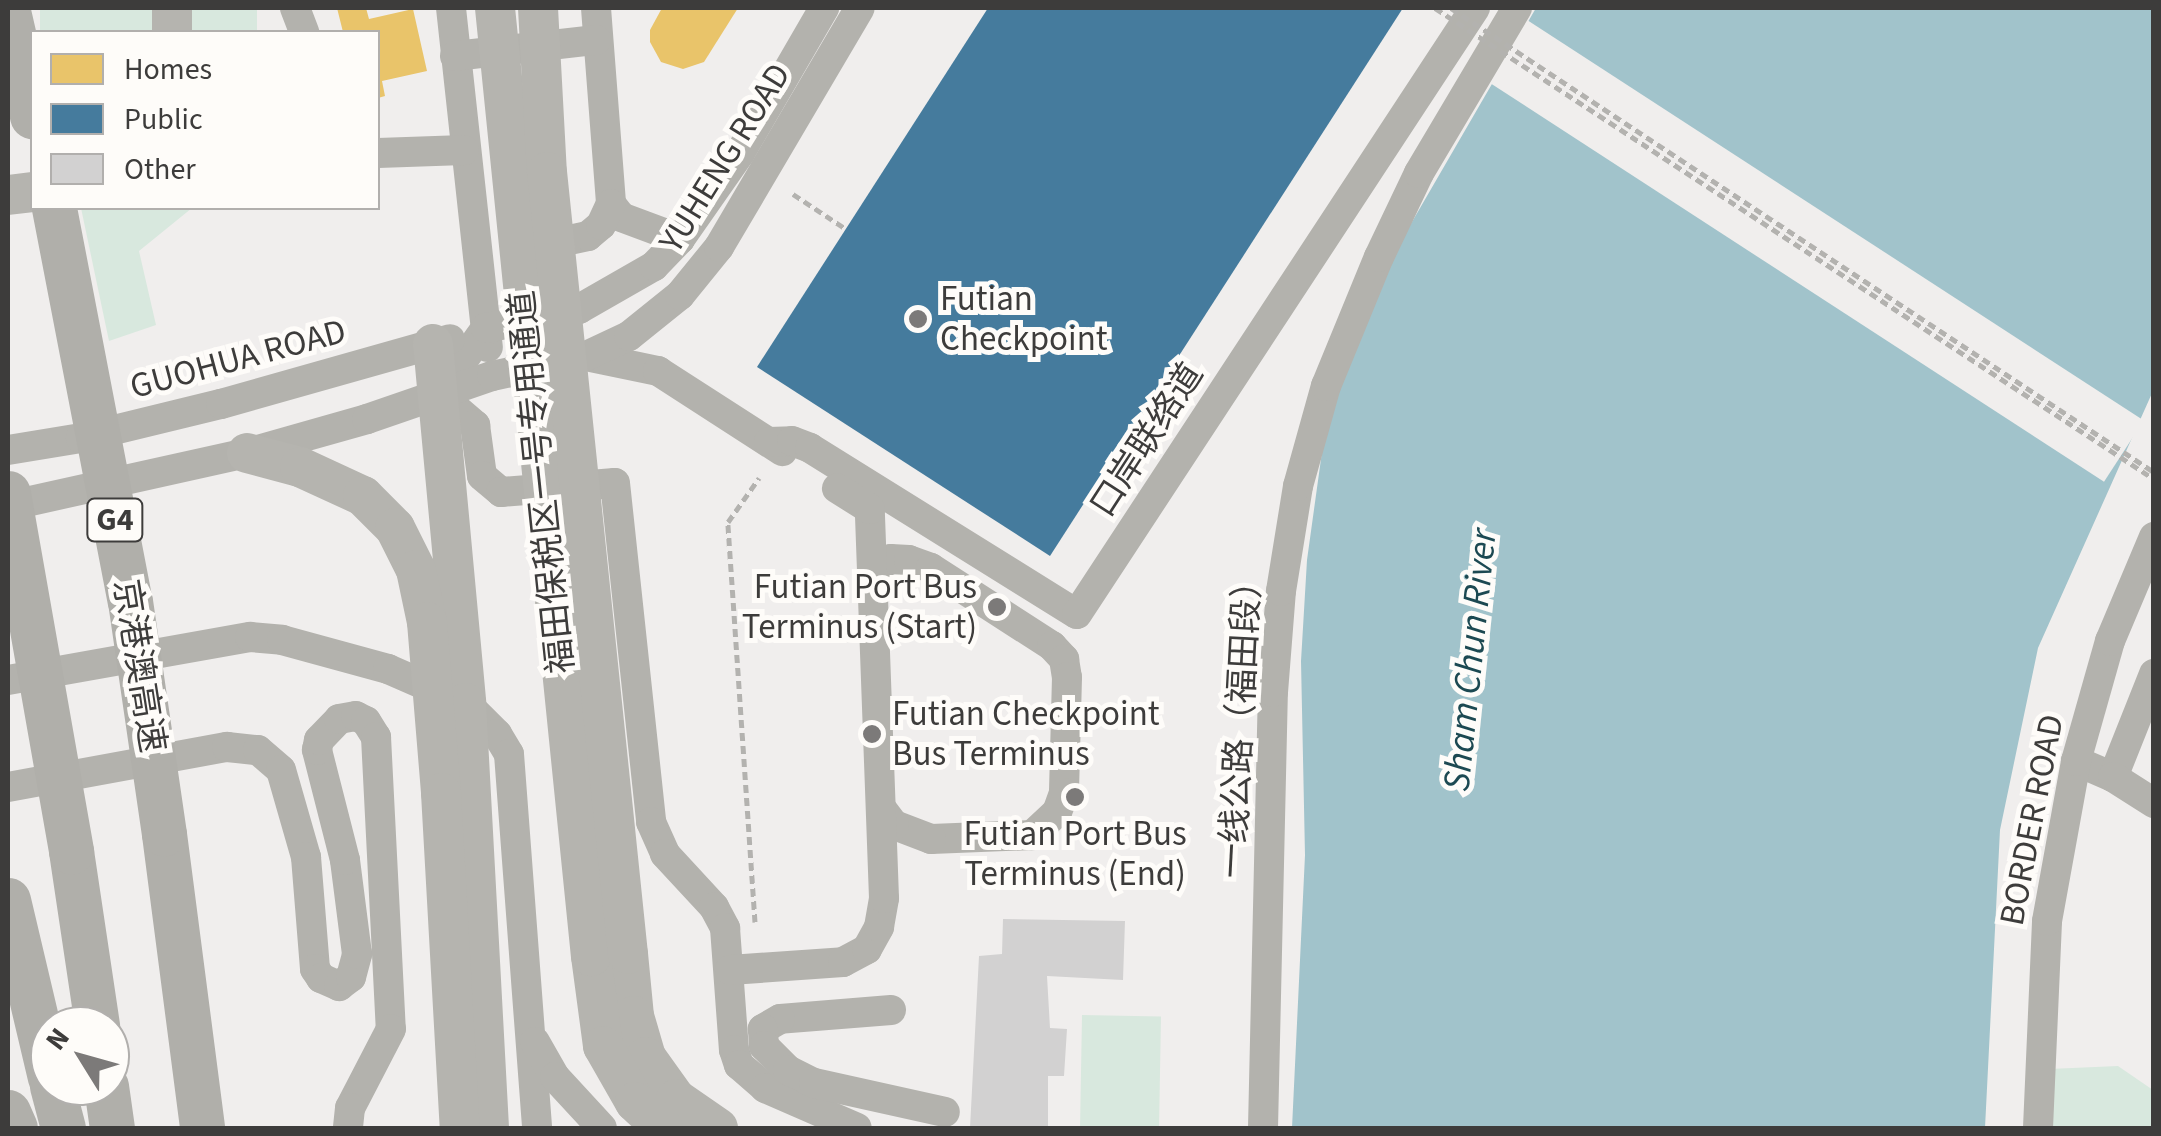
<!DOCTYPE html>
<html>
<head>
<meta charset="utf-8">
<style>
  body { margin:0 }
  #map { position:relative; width:2161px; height:1136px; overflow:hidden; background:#f0eeed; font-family:"Source Sans 3","Noto Sans SC",sans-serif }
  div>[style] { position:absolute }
  .green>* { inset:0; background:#d8e8de; transform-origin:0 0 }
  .water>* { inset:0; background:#a1c3cb }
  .pier>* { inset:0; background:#f0eeed; transform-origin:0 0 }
  .homes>* { inset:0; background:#e9c46a }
  .public>* { inset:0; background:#457b9d }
  .building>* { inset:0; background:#d2d1d1 }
  .path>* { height:5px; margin-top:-2.5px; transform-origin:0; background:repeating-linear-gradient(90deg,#b3b2af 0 8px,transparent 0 13px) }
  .minor>* { height:30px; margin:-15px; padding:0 15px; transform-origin:15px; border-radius:15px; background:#b3b2ad }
  .major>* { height:40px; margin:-20px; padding:0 20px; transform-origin:20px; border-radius:20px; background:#b5b4af }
  .highway>* { height:45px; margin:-22.5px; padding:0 22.5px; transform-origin:22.5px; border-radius:22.5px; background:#b0afaa }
  .path-bridge>* { height:5px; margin-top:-2.5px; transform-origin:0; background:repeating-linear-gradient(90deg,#b3b2af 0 8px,transparent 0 13px) }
  .major-bridge>* { height:40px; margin:-20px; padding:0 20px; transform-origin:20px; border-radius:20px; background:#b5b4af }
  .highway-bridge>* { height:45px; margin:-22.5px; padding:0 22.5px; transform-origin:22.5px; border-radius:22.5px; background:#b0afaa }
  .dots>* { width:28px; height:28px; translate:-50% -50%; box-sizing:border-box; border:5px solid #fefcf9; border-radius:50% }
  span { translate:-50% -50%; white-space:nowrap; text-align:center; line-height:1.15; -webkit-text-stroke:10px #fefcf9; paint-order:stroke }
  .shield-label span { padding:2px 8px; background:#fefcf9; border:2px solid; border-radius:8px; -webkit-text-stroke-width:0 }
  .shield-label { font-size:32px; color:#3d3c3b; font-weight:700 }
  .street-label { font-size:35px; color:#3d3c3b }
  .poi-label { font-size:35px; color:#3d3c3b }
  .left { translate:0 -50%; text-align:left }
  .right { translate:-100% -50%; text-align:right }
  .water-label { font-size:38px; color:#1c4952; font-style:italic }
  .frame { position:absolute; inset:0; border:10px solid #3d3c3b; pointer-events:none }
  .legend { position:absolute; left:30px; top:30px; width:350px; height:180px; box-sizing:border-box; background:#fefcf9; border:2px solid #b1afad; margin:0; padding:12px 18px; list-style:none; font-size:30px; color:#3d3c3b }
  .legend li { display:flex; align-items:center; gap:20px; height:50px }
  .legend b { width:50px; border:2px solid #b1afad }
  .north { position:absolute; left:30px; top:1006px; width:100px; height:100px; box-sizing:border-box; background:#fefcf9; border:2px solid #b1afad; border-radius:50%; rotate:307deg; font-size:28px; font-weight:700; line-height:40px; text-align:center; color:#3d3c3b }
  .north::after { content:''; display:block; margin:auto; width:35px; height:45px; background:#7c7a79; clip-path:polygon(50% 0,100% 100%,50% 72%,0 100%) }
</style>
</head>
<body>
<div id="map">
  <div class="green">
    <i style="left:40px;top:8px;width:217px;height:25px"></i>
    <i style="clip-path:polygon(81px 208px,192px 208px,139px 251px,156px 325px,109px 341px)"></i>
    <i style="left:1082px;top:1015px;width:79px;height:113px;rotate:1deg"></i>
    <i style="clip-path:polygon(2118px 1066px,2153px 1090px,2153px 1128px,2045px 1128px,2049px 1069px)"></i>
  </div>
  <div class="water">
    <i style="clip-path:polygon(1536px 8px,2153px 8px,2153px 391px,2038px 648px,2000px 830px,1985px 1128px,1292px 1128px,1305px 855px,1301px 661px,1307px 560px,1326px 423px,1398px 246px)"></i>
  </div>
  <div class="pier">
    <i style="left:1524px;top:18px;width:739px;height:73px;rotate:33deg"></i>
  </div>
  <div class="homes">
    <i style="clip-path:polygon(337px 8px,366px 8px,369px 19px,413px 9px,427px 71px,382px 81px,385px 96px,378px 98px,378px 32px,343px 32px)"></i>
    <i style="clip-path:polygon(662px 8px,738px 8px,704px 62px,683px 69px,661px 62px,650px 42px,650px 30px)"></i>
  </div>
  <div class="public">
    <i style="clip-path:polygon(988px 8px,1403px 8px,1050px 556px,757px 367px)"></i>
  </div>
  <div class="building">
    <i style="clip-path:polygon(1003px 919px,1125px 921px,1123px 980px,1047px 976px,1050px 1028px,1067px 1029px,1064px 1076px,1048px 1076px,1048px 1128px,970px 1128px,979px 956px,1002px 954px)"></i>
  </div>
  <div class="path">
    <i style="left:793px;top:194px;width:64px;rotate:33.4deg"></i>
    <i style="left:755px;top:922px;width:401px;rotate:-93.9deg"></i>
    <i style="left:728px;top:522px;width:54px;rotate:-54.8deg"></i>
  </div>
  <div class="minor">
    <i style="left:295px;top:8px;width:26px;rotate:69deg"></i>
    <i style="left:451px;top:8px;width:341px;rotate:83.8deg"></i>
    <i style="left:596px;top:8px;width:197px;rotate:85.6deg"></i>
    <i style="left:611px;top:204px;width:16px;rotate:52deg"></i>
    <i style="left:621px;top:217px;width:63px;rotate:20.4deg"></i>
    <i style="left:455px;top:56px;width:142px;rotate:-6.5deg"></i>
    <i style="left:378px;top:153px;width:86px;rotate:-2deg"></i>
    <i style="left:537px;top:247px;width:52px;rotate:-12.2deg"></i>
    <i style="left:588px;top:236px;width:17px;rotate:-40deg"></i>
    <i style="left:601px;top:225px;width:23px;rotate:-65deg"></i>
    <i style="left:586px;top:356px;width:74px;rotate:11.8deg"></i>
    <i style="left:658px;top:371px;width:148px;rotate:32.8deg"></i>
    <i style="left:439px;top:394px;width:48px;rotate:40.7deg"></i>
    <i style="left:475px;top:425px;width:51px;rotate:82.2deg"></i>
    <i style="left:482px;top:476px;width:25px;rotate:40deg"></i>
    <i style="left:501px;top:492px;width:114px;rotate:-4.5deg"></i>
    <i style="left:615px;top:483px;width:341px;rotate:83.9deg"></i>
    <i style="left:651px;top:822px;width:35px;rotate:66deg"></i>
    <i style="left:665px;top:854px;width:72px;rotate:47.2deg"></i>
    <i style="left:714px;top:907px;width:24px;rotate:62deg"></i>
    <i style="left:725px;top:928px;width:122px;rotate:85.8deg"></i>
    <i style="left:734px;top:1050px;width:16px;rotate:72deg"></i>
    <i style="left:739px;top:1065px;width:35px;rotate:41deg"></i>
    <i style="left:765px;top:1088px;width:100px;rotate:23.5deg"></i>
    <i style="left:439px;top:394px;width:81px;rotate:-54.5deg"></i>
    <i style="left:486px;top:328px;width:95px;rotate:-11.5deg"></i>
    <i style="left:579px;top:309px;width:86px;rotate:-29.8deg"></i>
    <i style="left:654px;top:266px;width:37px;rotate:-46deg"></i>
    <i style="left:680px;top:239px;width:105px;rotate:-55.1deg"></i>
    <i style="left:740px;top:153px;width:168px;rotate:-59.9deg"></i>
    <i style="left:769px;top:442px;width:23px;rotate:-2deg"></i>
    <i style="left:792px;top:441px;width:19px;rotate:21deg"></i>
    <i style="left:810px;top:448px;width:314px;rotate:31.9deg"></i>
    <i style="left:1077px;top:614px;width:725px;rotate:-56.7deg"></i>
    <i style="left:8px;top:450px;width:74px;rotate:-9.3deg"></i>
    <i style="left:81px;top:438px;width:144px;rotate:-13.7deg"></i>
    <i style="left:221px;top:404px;width:238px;rotate:-15.8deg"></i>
    <i style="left:8px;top:506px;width:245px;rotate:-12.5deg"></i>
    <i style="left:247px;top:453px;width:125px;rotate:-15.8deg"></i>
    <i style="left:367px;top:419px;width:132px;rotate:-19deg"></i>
    <i style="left:492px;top:376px;width:96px;rotate:-12deg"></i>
    <i style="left:586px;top:356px;width:47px;rotate:-24.9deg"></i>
    <i style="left:629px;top:336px;width:65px;rotate:-38.8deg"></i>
    <i style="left:680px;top:295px;width:62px;rotate:-50.9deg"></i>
    <i style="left:719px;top:247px;width:277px;rotate:-59.5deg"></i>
    <i style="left:872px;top:569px;width:21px;rotate:-28deg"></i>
    <i style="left:891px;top:559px;width:18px;rotate:3deg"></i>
    <i style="left:909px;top:560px;width:23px;rotate:20deg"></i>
    <i style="left:931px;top:568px;width:144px;rotate:32.8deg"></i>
    <i style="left:1052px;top:646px;width:18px;rotate:47deg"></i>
    <i style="left:1064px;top:659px;width:18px;rotate:81deg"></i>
    <i style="left:1067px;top:677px;width:116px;rotate:91.5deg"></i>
    <i style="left:1064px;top:793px;width:20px;rotate:110deg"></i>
    <i style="left:1057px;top:812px;width:34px;rotate:137deg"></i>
    <i style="left:1032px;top:835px;width:101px;rotate:177.7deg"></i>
    <i style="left:931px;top:839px;width:40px;rotate:-159deg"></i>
    <i style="left:894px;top:825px;width:21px;rotate:-127deg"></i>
    <i style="left:8px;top:680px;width:246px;rotate:-10.1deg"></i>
    <i style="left:250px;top:637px;width:32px;rotate:5deg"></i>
    <i style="left:282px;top:640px;width:110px;rotate:15.3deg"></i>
    <i style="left:388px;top:669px;width:85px;rotate:23.6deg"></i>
    <i style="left:466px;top:703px;width:44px;rotate:45deg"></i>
    <i style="left:497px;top:734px;width:23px;rotate:59deg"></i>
    <i style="left:509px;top:754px;width:375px;rotate:85.7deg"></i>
    <i style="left:2076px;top:761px;width:40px;rotate:23.4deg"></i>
    <i style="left:2113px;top:777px;width:111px;rotate:-68.3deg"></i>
    <i style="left:2113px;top:777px;width:49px;rotate:32.4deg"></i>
    <i style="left:8px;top:787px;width:223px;rotate:-10.4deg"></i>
    <i style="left:227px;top:747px;width:31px;rotate:6deg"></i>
    <i style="left:258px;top:750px;width:30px;rotate:41deg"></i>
    <i style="left:281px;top:770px;width:91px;rotate:74deg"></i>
    <i style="left:306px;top:857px;width:112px;rotate:85.4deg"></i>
    <i style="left:315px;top:969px;width:11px;rotate:56deg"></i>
    <i style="left:321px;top:978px;width:20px;rotate:24deg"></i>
    <i style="left:339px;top:986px;width:15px;rotate:-37deg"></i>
    <i style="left:351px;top:977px;width:24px;rotate:-75deg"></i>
    <i style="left:357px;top:954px;width:95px;rotate:-97.3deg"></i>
    <i style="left:345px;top:860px;width:114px;rotate:-104.3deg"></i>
    <i style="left:317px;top:750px;width:10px;rotate:-79deg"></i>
    <i style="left:319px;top:740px;width:29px;rotate:-46deg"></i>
    <i style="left:339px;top:719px;width:17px;rotate:-10deg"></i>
    <i style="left:356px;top:716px;width:11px;rotate:27deg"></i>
    <i style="left:366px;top:721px;width:19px;rotate:58deg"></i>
    <i style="left:376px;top:737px;width:292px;rotate:87.1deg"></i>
    <i style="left:391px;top:1029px;width:89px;rotate:117.4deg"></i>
    <i style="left:350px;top:1108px;width:20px;rotate:96deg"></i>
    <i style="left:730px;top:970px;width:113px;rotate:-4deg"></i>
    <i style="left:843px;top:962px;width:27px;rotate:-28deg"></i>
    <i style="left:867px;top:949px;width:25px;rotate:-61deg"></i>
    <i style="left:879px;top:927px;width:29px;rotate:-80deg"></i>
    <i style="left:884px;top:898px;width:389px;rotate:-92.1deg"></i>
    <i style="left:870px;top:509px;width:39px;rotate:-148deg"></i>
    <i style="left:891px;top:1010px;width:111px;rotate:175.4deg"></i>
    <i style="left:780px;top:1019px;width:20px;rotate:150deg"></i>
    <i style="left:763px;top:1029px;width:17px;rotate:87deg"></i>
    <i style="left:764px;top:1046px;width:34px;rotate:45deg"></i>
    <i style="left:788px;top:1070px;width:29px;rotate:27deg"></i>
    <i style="left:814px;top:1083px;width:134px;rotate:12.5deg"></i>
    <i style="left:535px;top:1042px;width:40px;rotate:60.3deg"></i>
    <i style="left:555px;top:1077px;width:69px;rotate:47.3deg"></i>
    <i style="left:1263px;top:1128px;width:436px;rotate:-88.7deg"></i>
    <i style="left:1273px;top:692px;width:101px;rotate:-85.5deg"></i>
    <i style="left:1281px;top:591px;width:106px;rotate:-80.8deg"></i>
    <i style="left:1298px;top:486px;width:104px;rotate:-74.4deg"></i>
    <i style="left:1326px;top:386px;width:139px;rotate:-67.7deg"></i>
    <i style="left:1379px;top:257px;width:93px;rotate:-64.5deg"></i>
    <i style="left:1419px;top:173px;width:192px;rotate:-59.3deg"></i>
    <i style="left:2038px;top:1128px;width:207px;rotate:-87.5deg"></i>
    <i style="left:2047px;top:921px;width:163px;rotate:-79.7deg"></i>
    <i style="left:2076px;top:761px;width:125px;rotate:-74.2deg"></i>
    <i style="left:2110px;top:641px;width:113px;rotate:-67.1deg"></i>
  </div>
  <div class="major">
    <i style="left:172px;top:8px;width:24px;rotate:90deg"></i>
    <i style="left:8px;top:195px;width:24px;rotate:-7deg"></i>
    <i style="left:433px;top:344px;width:361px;rotate:84.7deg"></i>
    <i style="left:466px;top:703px;width:426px;rotate:86.9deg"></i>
    <i style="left:247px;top:453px;width:55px;rotate:14.8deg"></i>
    <i style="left:300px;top:467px;width:69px;rotate:24.7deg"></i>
    <i style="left:363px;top:496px;width:45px;rotate:45deg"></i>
    <i style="left:395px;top:528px;width:47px;rotate:63.4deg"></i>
    <i style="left:416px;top:570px;width:53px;rotate:78.1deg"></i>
    <i style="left:427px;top:622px;width:172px;rotate:85.3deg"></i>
    <i style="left:441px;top:793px;width:336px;rotate:86.8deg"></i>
    <i style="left:628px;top:954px;width:62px;rotate:84.5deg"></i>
    <i style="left:634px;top:1016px;width:43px;rotate:73.7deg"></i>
    <i style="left:646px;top:1057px;width:52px;rotate:54.5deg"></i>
    <i style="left:676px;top:1099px;width:51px;rotate:34.6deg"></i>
    <i style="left:591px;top:956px;width:91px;rotate:82.4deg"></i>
    <i style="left:603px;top:1046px;width:64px;rotate:60.3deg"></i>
    <i style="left:635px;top:1102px;width:38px;rotate:43deg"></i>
  </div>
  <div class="highway">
    <i style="left:8px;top:11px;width:108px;rotate:77.1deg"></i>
    <i style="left:164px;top:834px;width:296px;rotate:82.6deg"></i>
    <i style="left:71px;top:851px;width:177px;rotate:81.5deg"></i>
    <i style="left:8px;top:900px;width:182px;rotate:76.7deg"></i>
    <i style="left:52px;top:1086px;width:43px;rotate:75.3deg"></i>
    <i style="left:106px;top:1086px;width:42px;rotate:81.9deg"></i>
    <i style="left:8px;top:1112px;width:17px;rotate:66deg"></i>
  </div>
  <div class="path-bridge">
    <i style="left:1435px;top:8px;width:860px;rotate:33.23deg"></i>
    <i style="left:1451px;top:8px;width:842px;rotate:33.43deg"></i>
  </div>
  <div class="major-bridge">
    <i style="left:495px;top:8px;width:953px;rotate:84.22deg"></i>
    <i style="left:538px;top:8px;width:164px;rotate:86.9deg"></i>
    <i style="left:547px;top:172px;width:786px;rotate:84.09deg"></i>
  </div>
  <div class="highway-bridge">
    <i style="left:54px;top:208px;width:400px;rotate:79.1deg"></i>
    <i style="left:130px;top:601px;width:235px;rotate:81.7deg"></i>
    <i style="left:8px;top:493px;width:364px;rotate:80deg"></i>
  </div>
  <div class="dots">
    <i style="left:918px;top:319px;background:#7c7a79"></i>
    <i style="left:997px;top:607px;background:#7c7a79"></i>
    <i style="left:872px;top:734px;background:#7c7a79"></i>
    <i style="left:1075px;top:797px;background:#7c7a79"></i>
  </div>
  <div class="shield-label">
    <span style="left:115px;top:520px">G4</span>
  </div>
  <div class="street-label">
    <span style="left:725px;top:158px;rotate:-58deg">YUHENG ROAD</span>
    <span style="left:238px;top:359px;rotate:-15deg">GUOHUA ROAD</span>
    <span style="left:1147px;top:440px;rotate:-57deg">口岸联络道</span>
    <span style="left:542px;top:482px;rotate:-96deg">福田保税区一号专用通道</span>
    <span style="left:139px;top:666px;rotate:81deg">京港澳高速</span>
    <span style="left:1241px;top:721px;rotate:-87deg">一线公路（福田段）</span>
    <span style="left:2032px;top:820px;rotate:-79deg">BORDER ROAD</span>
  </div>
  <div class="poi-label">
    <span class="left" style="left:940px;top:319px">Futian<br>Checkpoint</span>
    <span class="right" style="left:977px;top:607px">Futian Port Bus<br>Terminus (Start)</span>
    <span class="left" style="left:892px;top:734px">Futian Checkpoint<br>Bus Terminus</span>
    <span style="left:1075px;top:854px">Futian Port Bus<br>Terminus (End)</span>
  </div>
  <div class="water-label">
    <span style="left:1471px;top:660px;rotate:-84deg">Sham Chun River</span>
  </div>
  <div class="frame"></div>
  <ul class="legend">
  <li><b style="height:28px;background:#e9c46a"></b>Homes</li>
  <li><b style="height:28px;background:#457b9d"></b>Public</li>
  <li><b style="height:28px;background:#d2d1d1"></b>Other</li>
  </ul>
  <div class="north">N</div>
</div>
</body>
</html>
